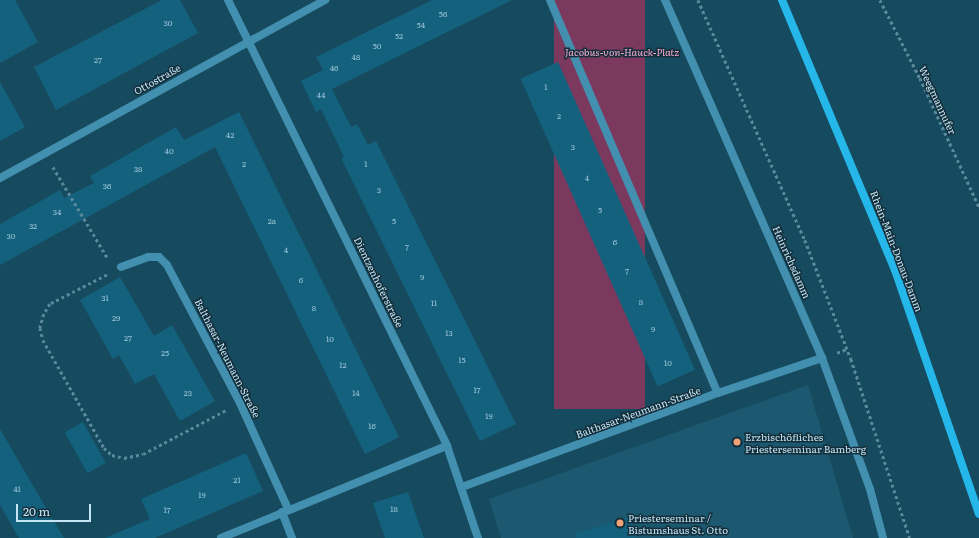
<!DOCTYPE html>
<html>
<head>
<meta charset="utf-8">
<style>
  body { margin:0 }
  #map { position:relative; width:979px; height:538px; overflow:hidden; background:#164b5f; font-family:Literata,serif }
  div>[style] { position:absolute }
  .built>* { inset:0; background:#1c5970 }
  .green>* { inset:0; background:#7c395e; transform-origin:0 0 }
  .building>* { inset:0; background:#14617d; transform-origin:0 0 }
  .path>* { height:2.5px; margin-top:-1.25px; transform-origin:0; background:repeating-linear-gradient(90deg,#5c889b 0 3px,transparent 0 6px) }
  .lane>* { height:8px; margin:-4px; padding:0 4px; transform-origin:4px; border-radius:4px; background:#428faf }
  .street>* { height:8px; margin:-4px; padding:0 4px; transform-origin:4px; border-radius:4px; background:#428faf }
  .secondary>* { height:8px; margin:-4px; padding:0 4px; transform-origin:4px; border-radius:4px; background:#26b7ea }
  .dots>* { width:11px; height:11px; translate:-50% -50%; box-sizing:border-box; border:2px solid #132e3a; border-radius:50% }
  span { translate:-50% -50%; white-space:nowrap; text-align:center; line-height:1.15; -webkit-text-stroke:3px #132e3a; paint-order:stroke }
  .number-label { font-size:8px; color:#99c4d7 }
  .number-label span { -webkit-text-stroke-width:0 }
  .park-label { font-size:10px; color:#fbaed4; font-style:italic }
  .street-label { font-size:10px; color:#c5e5f5 }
  .poi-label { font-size:10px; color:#c5e5f5 }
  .left { translate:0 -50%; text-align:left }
  .scale { position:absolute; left:16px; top:504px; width:75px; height:18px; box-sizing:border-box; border:2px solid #c5e5f5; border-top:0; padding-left:5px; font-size:12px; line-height:14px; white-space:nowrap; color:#c5e5f5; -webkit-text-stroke:3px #132e3a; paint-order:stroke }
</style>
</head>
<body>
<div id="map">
  <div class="built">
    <i style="clip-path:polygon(808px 385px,853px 538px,501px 538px,489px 499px)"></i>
  </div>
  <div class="green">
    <i style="left:554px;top:0;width:91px;height:409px"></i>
  </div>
  <div class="building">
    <i style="clip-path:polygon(0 0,15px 0,38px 42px,0 63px)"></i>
    <i style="clip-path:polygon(162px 0,180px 0,198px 33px,56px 110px,34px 67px)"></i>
    <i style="clip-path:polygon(432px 0,512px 0,332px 89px,351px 127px,357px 124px,368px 145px,376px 141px,516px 424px,480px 441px,341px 158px,344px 157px,321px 109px,316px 112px,301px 81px,323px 70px,316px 57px)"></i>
    <i style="left:558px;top:62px;width:337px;height:41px;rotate:66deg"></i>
    <i style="clip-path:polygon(0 82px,25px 127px,0 141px)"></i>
    <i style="clip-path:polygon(239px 112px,399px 437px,365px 454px,215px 147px,0 265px,0 224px,60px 190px,64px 198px,94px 183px,90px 176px,176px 127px,184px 140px)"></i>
    <i style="clip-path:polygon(120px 277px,154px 336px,172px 325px,215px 401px,180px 421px,154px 374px,135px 384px,119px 355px,113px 359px,80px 300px)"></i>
    <i style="left:83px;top:422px;width:47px;height:21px;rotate:61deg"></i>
    <i style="clip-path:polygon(0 429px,39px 496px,64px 538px,19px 538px,0 505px)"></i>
    <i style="clip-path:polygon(246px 453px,263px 491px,155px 538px,105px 538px,150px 519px,141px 499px)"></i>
    <i style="clip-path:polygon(408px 492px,424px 538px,385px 538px,373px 503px)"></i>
    <i style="clip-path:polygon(630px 517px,636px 538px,576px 538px,576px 533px)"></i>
  </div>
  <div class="path">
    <i style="left:698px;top:0;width:263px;rotate:66deg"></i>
    <i style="left:805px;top:240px;width:128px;rotate:68.9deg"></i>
    <i style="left:851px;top:359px;width:188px;rotate:71.8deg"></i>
    <i style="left:880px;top:0;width:88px;rotate:62.9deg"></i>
    <i style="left:920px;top:78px;width:142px;rotate:65.4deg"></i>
    <i style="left:53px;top:167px;width:105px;rotate:59deg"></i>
    <i style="left:107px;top:275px;width:64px;rotate:153deg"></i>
    <i style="left:50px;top:304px;width:12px;rotate:121deg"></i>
    <i style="left:44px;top:314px;width:15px;rotate:106deg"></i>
    <i style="left:40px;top:328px;width:12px;rotate:76deg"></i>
    <i style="left:43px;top:340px;width:124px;rotate:60.5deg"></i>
    <i style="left:104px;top:448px;width:11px;rotate:41deg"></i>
    <i style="left:112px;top:455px;width:12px;rotate:14deg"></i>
    <i style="left:124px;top:458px;width:19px;rotate:-12deg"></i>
    <i style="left:143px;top:454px;width:94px;rotate:-27.9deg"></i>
    <i style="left:837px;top:353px;width:11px;rotate:-22deg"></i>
  </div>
  <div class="lane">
    <i style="left:550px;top:0;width:427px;rotate:66.9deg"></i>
    <i style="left:121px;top:267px;width:29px;rotate:-20deg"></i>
    <i style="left:148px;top:257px;width:11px"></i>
    <i style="left:159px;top:257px;width:11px;rotate:45deg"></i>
    <i style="left:167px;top:265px;width:156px;rotate:62.1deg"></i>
    <i style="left:240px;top:403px;width:116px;rotate:65.6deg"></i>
    <i style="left:282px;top:512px;width:28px;rotate:69deg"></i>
  </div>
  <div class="street">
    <i style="left:228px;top:0;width:497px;rotate:63.8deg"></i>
    <i style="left:447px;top:446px;width:97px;rotate:71.4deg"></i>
    <i style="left:665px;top:0;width:391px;rotate:66.3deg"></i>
    <i style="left:822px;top:358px;width:140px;rotate:69.9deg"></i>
    <i style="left:870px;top:489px;width:51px;rotate:75.1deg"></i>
    <i style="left:0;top:178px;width:371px;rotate:-28.7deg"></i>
    <i style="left:462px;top:487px;width:273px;rotate:-20.2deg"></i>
    <i style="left:718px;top:393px;width:110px;rotate:-18.6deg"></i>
    <i style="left:221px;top:538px;width:244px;rotate:-22.2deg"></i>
  </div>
  <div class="secondary">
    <i style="left:782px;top:0;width:293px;rotate:67.3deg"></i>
    <i style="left:895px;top:270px;width:258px;rotate:71deg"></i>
  </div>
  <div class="dots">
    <i style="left:737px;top:442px;background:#f0a279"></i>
    <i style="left:620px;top:523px;background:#f0a279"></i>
  </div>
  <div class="number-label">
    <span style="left:443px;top:14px">56</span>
    <span style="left:168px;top:23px">30</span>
    <span style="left:421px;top:25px">54</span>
    <span style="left:399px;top:36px">52</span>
    <span style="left:377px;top:46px">50</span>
    <span style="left:356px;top:57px">48</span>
    <span style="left:98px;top:60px">27</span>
    <span style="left:334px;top:68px">46</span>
    <span style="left:546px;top:87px">1</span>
    <span style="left:321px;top:95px">44</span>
    <span style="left:559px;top:116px">2</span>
    <span style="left:230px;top:135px">42</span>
    <span style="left:573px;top:147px">3</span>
    <span style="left:169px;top:151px">40</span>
    <span style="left:244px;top:164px">2</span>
    <span style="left:366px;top:164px">1</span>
    <span style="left:138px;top:169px">38</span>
    <span style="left:587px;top:178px">4</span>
    <span style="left:107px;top:186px">36</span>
    <span style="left:379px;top:190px">3</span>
    <span style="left:600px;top:210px">5</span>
    <span style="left:57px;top:212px">34</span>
    <span style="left:272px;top:221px">2a</span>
    <span style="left:394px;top:221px">5</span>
    <span style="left:33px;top:226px">32</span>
    <span style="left:11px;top:236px">30</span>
    <span style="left:615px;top:242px">6</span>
    <span style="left:407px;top:247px">7</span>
    <span style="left:286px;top:250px">4</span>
    <span style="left:627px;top:271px">7</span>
    <span style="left:422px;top:277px">9</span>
    <span style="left:301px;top:280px">6</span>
    <span style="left:105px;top:298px">31</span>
    <span style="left:641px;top:302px">8</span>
    <span style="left:434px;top:303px">11</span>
    <span style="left:314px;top:308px">8</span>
    <span style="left:116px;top:318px">29</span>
    <span style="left:653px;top:329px">9</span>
    <span style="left:449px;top:333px">13</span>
    <span style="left:128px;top:338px">27</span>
    <span style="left:330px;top:339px">10</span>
    <span style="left:165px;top:353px">25</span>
    <span style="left:462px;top:360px">15</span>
    <span style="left:668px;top:363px">10</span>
    <span style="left:343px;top:365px">12</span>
    <span style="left:477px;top:390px">17</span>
    <span style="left:188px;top:393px">23</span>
    <span style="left:356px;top:393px">14</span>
    <span style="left:489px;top:416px">19</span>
    <span style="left:372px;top:426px">16</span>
    <span style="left:237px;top:480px">21</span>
    <span style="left:17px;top:489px">41</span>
    <span style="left:202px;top:495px">19</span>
    <span style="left:394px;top:509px">18</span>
    <span style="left:167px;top:510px">17</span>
  </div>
  <div class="park-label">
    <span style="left:622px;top:52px">Jacobus-von-Hauck-Platz</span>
  </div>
  <div class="street-label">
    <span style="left:157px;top:79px;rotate:-29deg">Ottostraße</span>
    <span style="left:938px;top:100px;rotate:65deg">Weegmannufer</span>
    <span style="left:897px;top:251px;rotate:69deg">Rhein-Main-Donau-Damm</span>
    <span style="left:792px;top:262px;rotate:66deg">Heinrichsdamm</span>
    <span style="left:379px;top:282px;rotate:64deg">Dientzenhoferstraße</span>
    <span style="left:228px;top:358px;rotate:63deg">Balthasar-Neumann-Straße</span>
    <span style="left:638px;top:412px;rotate:-20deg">Balthasar-Neumann-Straße</span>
  </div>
  <div class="poi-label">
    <span class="left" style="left:745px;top:442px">Erzbischöfliches<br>Priesterseminar Bamberg</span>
    <span class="left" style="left:628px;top:523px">Priesterseminar /<br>Bistumshaus St. Otto</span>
  </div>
  <div class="scale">20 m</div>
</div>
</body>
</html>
